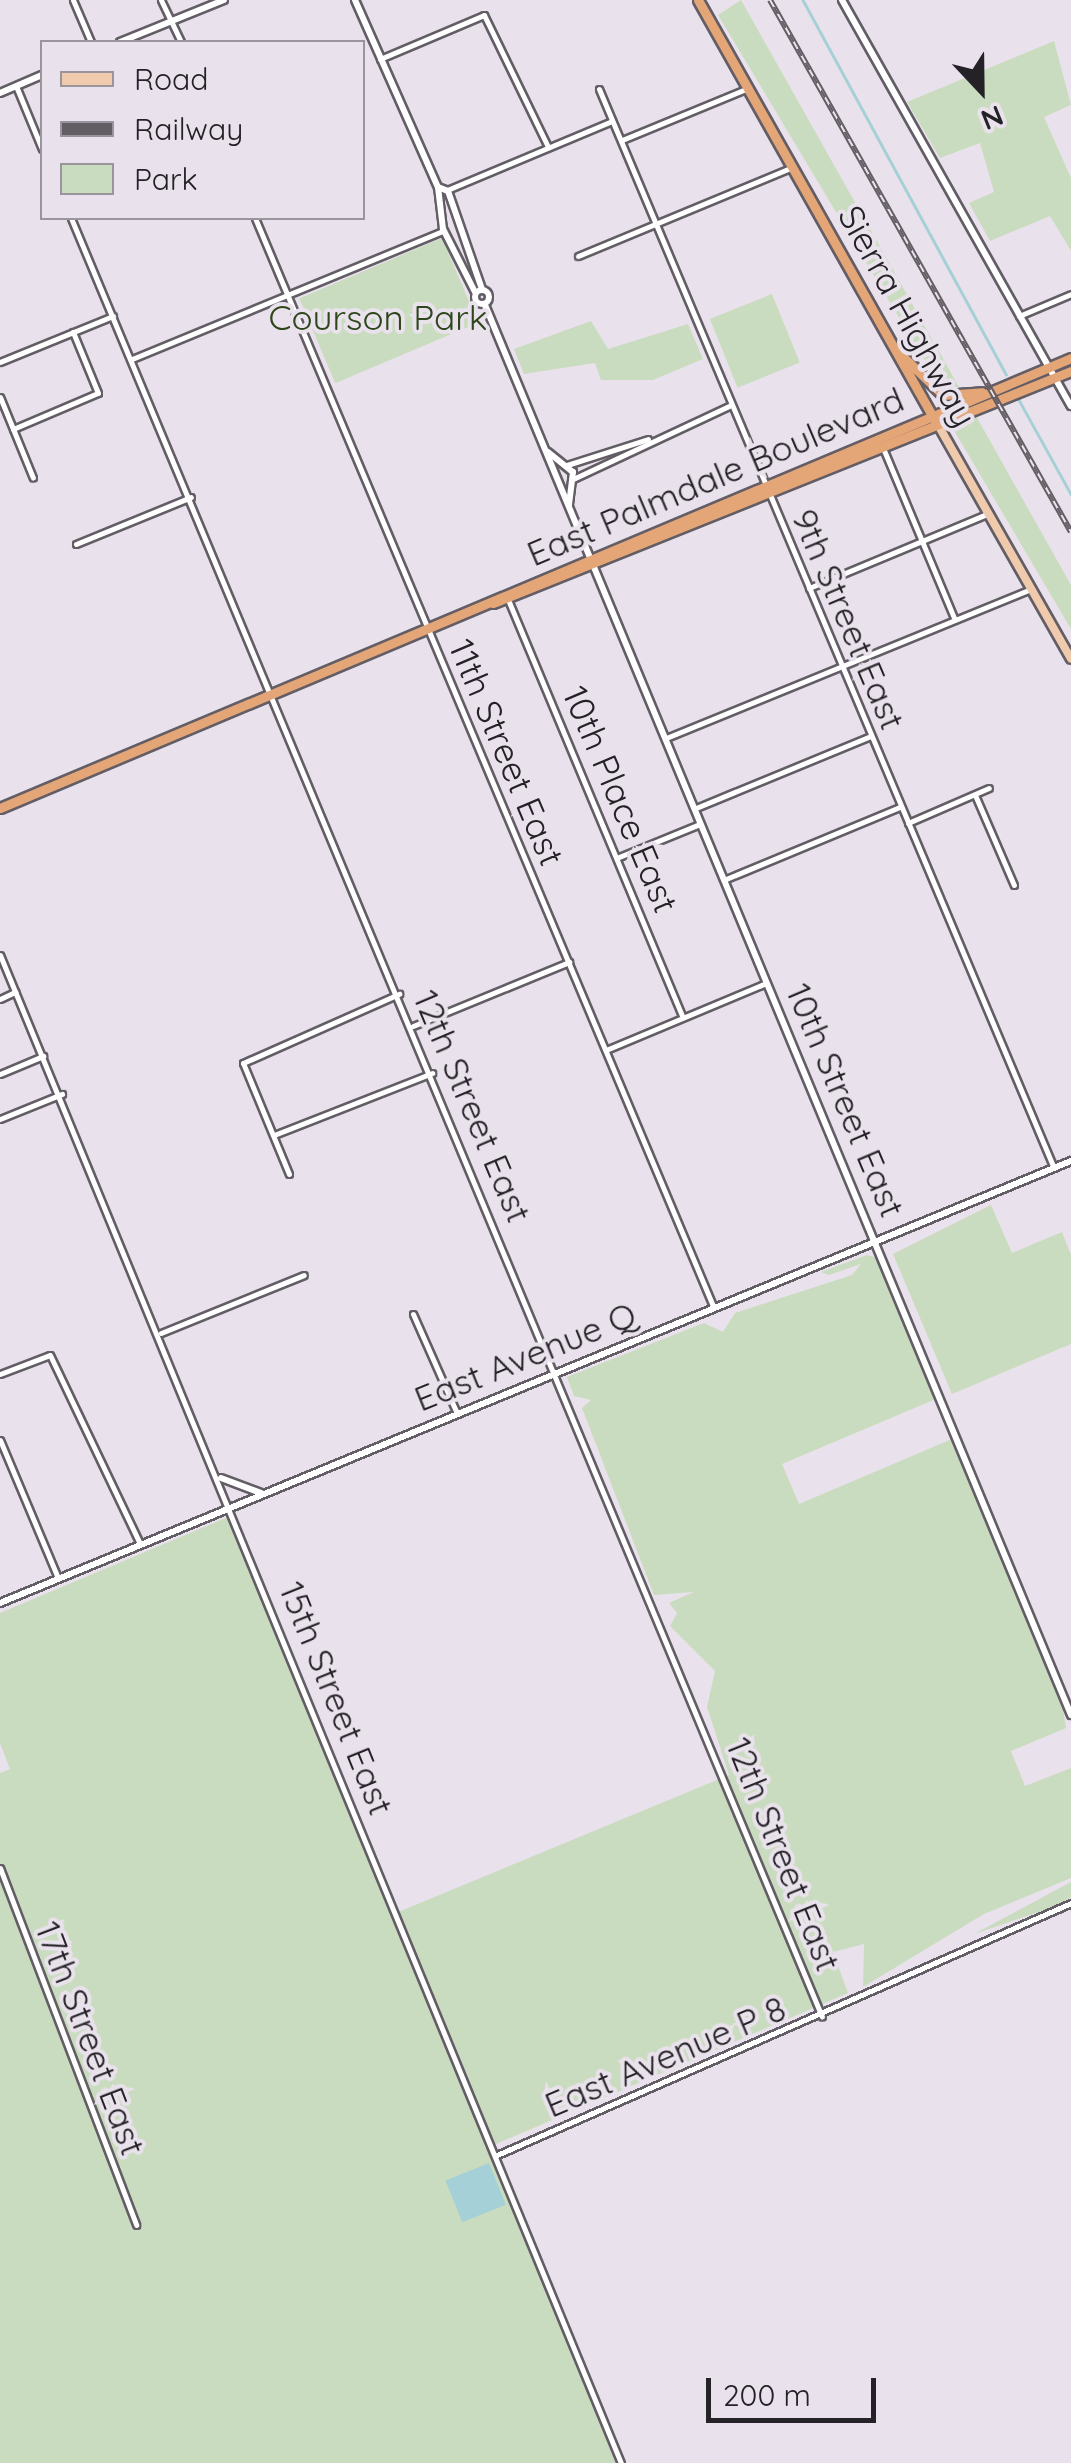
<!DOCTYPE html>
<html>
<head>
<meta charset="utf-8">
<style>
  body { margin:0 }
  #map { position:relative; width:1071px; height:2463px; overflow:hidden; background:#e9e2ec; font-family:Quicksand,sans-serif }
  div>[style] { position:absolute }
  .green>* { inset:0; background:#cadcbf; transform-origin:0 0 }
  .water>* { inset:0; background:#a6d0d7; transform-origin:0 0 }
  .stream>* { height:2.5px; margin:-1.25px; padding:0 1.25px; transform-origin:1.25px; border-radius:1.25px; background:#a6d0d7 }
  .roads { filter:drop-shadow(2px 0 #635d66) drop-shadow(-2px 0 #635d66) drop-shadow(0 2px #635d66) drop-shadow(0 -2px #635d66) }
  .street>* { height:5px; margin:-2.5px; padding:0 2.5px; transform-origin:2.5px; border-radius:2.5px; background:#fff }
  .secondary>* { height:6px; margin:-3px; padding:0 3px; transform-origin:3px; border-radius:3px; background:#fff }
  .secondary>.ring { margin:-3px; padding:0; box-sizing:content-box; background:none; border:6px solid #fff; border-radius:50% }
  .primary>* { height:8px; margin:-4px; padding:0 4px; transform-origin:4px; border-radius:4px; background:#efcaad }
  .highway>* { height:9px; margin:-4.5px; padding:0 4.5px; transform-origin:4.5px; border-radius:4.5px; background:#e5a677 }
  .rail>* { height:6px; margin-top:-3px; transform-origin:0; background:repeating-linear-gradient(90deg,#e9e2ec 0 8px,#625e64 0 16px); box-sizing:border-box; border-block:2px solid #625e64 }
  span { translate:-50% -50%; white-space:nowrap; text-align:center; line-height:1.15; -webkit-text-stroke:8px #e9e2ec; paint-order:stroke }
  .street-label { font-size:35px; color:#242226 }
  .park-label { font-size:35px; color:#2d461a }
  .legend { position:absolute; left:40px; top:40px; width:325px; height:180px; box-sizing:border-box; background:#e9e2ec; border:2px solid #9a959d; margin:0; padding:12px 18px; list-style:none; font-size:30px; color:#242226 }
  .legend li { display:flex; align-items:center; gap:20px; height:50px }
  .legend b { width:50px; border:2px solid #9a959d }
  .north { position:absolute; left:931px; top:40px; width:100px; height:100px; -webkit-text-stroke:8px #e9e2ec; paint-order:stroke; rotate:158deg; font-size:28px; font-weight:700; line-height:40px; text-align:center; color:#242226 }
  .north::after { content:''; display:block; margin:auto; width:35px; height:45px; background:#242226; clip-path:polygon(50% 0,100% 100%,50% 72%,0 100%) }
  .scale { position:absolute; left:706px; top:2378px; width:170px; height:45px; box-sizing:border-box; border:5px solid #242226; border-top:0; padding-left:12px; font-size:30px; line-height:35px; white-space:nowrap; color:#242226; -webkit-text-stroke:8px #e9e2ec; paint-order:stroke }
</style>
</head>
<body>
<div id="map">
  <div class="green">
    <i style="clip-path:polygon(741px 0,959px 387px,940px 386px,718px 15px)"></i>
    <i style="clip-path:polygon(1054px 41px,1071px 105px,1044px 117px,1071px 178px,1071px 251px,1050px 216px,990px 241px,969px 203px,994px 192px,980px 143px,940px 158px,907px 102px)"></i>
    <i style="left:442px;top:238px;width:92px;height:155px;rotate:67deg"></i>
    <i style="left:772px;top:294px;width:74px;height:67px;rotate:68deg"></i>
    <i style="clip-path:polygon(591px 321px,608px 349px,688px 324px,703px 359px,653px 380px,601px 380px,595px 363px,524px 374px,514px 349px)"></i>
    <i style="clip-path:polygon(976px 416px,1071px 585px,1071px 629px,952px 427px)"></i>
    <i style="clip-path:polygon(991px 1205px,1012px 1253px,1062px 1232px,1071px 1255px,1071px 1344px,952px 1394px,893px 1254px)"></i>
    <i style="clip-path:polygon(867px 1255px,878px 1258px,936px 1399px,782px 1464px,799px 1504px,952px 1439px,1063px 1710px,1066px 1728px,1011px 1751px,1025px 1786px,1071px 1768px,1071px 1878px,984px 1914px,863px 1987px,864px 1944px,833px 1952px,848px 1993px,487px 2148px,616px 2463px,0 2463px,0 1773px,10px 1769px,0 1743px,0 1613px,228px 1517px,391px 1915px,729px 1775px,707px 1707px,715px 1671px,670px 1626px,677px 1613px,669px 1603px,694px 1592px,654px 1595px,582px 1408px,591px 1400px,574px 1396px,567px 1377px,704px 1323px,723px 1332px,735px 1313px,852px 1275px,861px 1264px,829px 1275px,821px 1272px)"></i>
    <i style="clip-path:polygon(1071px 1882px,1071px 1897px,1056px 1906px,974px 1934px)"></i>
  </div>
  <div class="water">
    <i style="left:489px;top:2163px;width:45px;height:47px;rotate:68deg"></i>
  </div>
  <div class="stream">
    <i style="left:803px;top:0;width:426px;rotate:61.5deg"></i>
    <i style="left:1018px;top:398px;width:110px;rotate:61.1deg"></i>
  </div>
  <div class="roads">
    <div class="street">
      <i style="left:73px;top:0;width:46px;rotate:66.8deg"></i>
      <i style="left:161px;top:0;width:47px;rotate:64.5deg"></i>
      <i style="left:380px;top:59px;width:113px;rotate:-22.9deg"></i>
      <i style="left:484px;top:15px;width:147px;rotate:64.1deg"></i>
      <i style="left:16px;top:86px;width:68px;rotate:67.6deg"></i>
      <i style="left:599px;top:89px;width:1171px;rotate:67.14deg"></i>
      <i style="left:622px;top:140px;width:134px;rotate:-22.4deg"></i>
      <i style="left:447px;top:190px;width:179px;rotate:-22.7deg"></i>
      <i style="left:71px;top:218px;width:1949px;rotate:67.34deg"></i>
      <i style="left:255px;top:218px;width:1180px;rotate:67.17deg"></i>
      <i style="left:578px;top:256px;width:230px;rotate:-22.5deg"></i>
      <i style="left:1019px;top:316px;width:56px;rotate:-22.9deg"></i>
      <i style="left:132px;top:359px;width:336px;rotate:-22.4deg"></i>
      <i style="left:0;top:362px;width:122px;rotate:-22.2deg"></i>
      <i style="left:0;top:397px;width:87px;rotate:67.8deg"></i>
      <i style="left:13px;top:429px;width:92px;rotate:-23deg"></i>
      <i style="left:98px;top:393px;width:66px;rotate:-112.3deg"></i>
      <i style="left:883px;top:448px;width:186px;rotate:67.3deg"></i>
      <i style="left:567px;top:465px;width:85px;rotate:-17.8deg"></i>
      <i style="left:573px;top:479px;width:174px;rotate:-25.1deg"></i>
      <i style="left:76px;top:544px;width:124px;rotate:-22.2deg"></i>
      <i style="left:809px;top:588px;width:195px;rotate:-22.6deg"></i>
      <i style="left:509px;top:602px;width:450px;rotate:67.3deg"></i>
      <i style="left:666px;top:738px;width:395px;rotate:-22.2deg"></i>
      <i style="left:975px;top:795px;width:98px;rotate:66.6deg"></i>
      <i style="left:696px;top:808px;width:189px;rotate:-22.4deg"></i>
      <i style="left:908px;top:823px;width:88px;rotate:-23.4deg"></i>
      <i style="left:619px;top:857px;width:87px;rotate:-22.2deg"></i>
      <i style="left:726px;top:879px;width:188px;rotate:-22.5deg"></i>
      <i style="left:0;top:955px;width:1631px;rotate:67.62deg"></i>
      <i style="left:0;top:999px;width:17px;rotate:-25deg"></i>
      <i style="left:413px;top:1026px;width:169px;rotate:-22.3deg"></i>
      <i style="left:606px;top:1050px;width:173px;rotate:-22.7deg"></i>
      <i style="left:0;top:1074px;width:47px;rotate:-22.7deg"></i>
      <i style="left:0;top:1119px;width:67px;rotate:-22deg"></i>
      <i style="left:274px;top:1135px;width:170px;rotate:-21.4deg"></i>
      <i style="left:289px;top:1174px;width:120px;rotate:-112.5deg"></i>
      <i style="left:243px;top:1063px;width:171px;rotate:-23.9deg"></i>
      <i style="left:413px;top:1314px;width:106px;rotate:66.1deg"></i>
      <i style="left:161px;top:1333px;width:154px;rotate:-22.1deg"></i>
      <i style="left:0;top:1374px;width:53px;rotate:-20.8deg"></i>
      <i style="left:50px;top:1355px;width:209px;rotate:64.5deg"></i>
      <i style="left:0;top:1440px;width:150px;rotate:67.2deg"></i>
      <i style="left:0;top:1868px;width:382px;rotate:69.1deg"></i>
      <i style="left:497px;top:2155px;width:627px;rotate:-23.7deg"></i>
    </div>
    <div class="secondary">
      <i style="left:355px;top:0;width:205px;rotate:66.1deg"></i>
      <i style="left:842px;top:0;width:466px;rotate:60.6deg"></i>
      <i style="left:120px;top:42px;width:112px;rotate:-22deg"></i>
      <i style="left:0;top:93px;width:46px;rotate:-23.2deg"></i>
      <i class="ring" style="left:475px;top:290px;width:8px;height:8px"></i>
      <i style="left:475px;top:292px;width:71px;rotate:-116.9deg"></i>
      <i style="left:443px;top:229px;width:42px;rotate:-96.8deg"></i>
      <i style="left:438px;top:187px;width:11px;rotate:22deg"></i>
      <i style="left:448px;top:191px;width:104px;rotate:70.9deg"></i>
      <i style="left:485px;top:305px;width:1527px;rotate:67.43deg"></i>
      <i style="left:548px;top:452px;width:32px;rotate:39deg"></i>
      <i style="left:573px;top:472px;width:33px;rotate:97deg"></i>
      <i style="left:221px;top:1478px;width:43px;rotate:20.6deg"></i>
      <i style="left:0;top:1603px;width:1159px;rotate:-22.43deg"></i>
    </div>
    <div class="primary">
      <i style="left:937px;top:423px;width:271px;rotate:60.4deg"></i>
    </div>
    <div class="highway">
      <i style="left:698px;top:0;width:482px;rotate:60.6deg"></i>
      <i style="left:897px;top:351px;width:64px;rotate:43.7deg"></i>
      <i style="left:943px;top:395px;width:39px;rotate:-4deg"></i>
      <i style="left:493px;top:603px;width:623px;rotate:-21.87deg"></i>
      <i style="left:0;top:808px;width:1162px;rotate:-22.79deg"></i>
    </div>
  </div>
  <div class="rail">
    <i style="left:770px;top:0;width:611px;rotate:60.5deg"></i>
  </div>
  <div class="street-label">
    <span style="left:908px;top:316px;rotate:61deg">Sierra Highway</span>
    <span style="left:715px;top:476px;rotate:-23deg">East Palmdale Boulevard</span>
    <span style="left:849px;top:619px;rotate:67deg">9th Street East</span>
    <span style="left:507px;top:752px;rotate:67deg">11th Street East</span>
    <span style="left:621px;top:799px;rotate:67deg">10th Place East</span>
    <span style="left:846px;top:1100px;rotate:67deg">10th Street East</span>
    <span style="left:473px;top:1106px;rotate:67deg">12th Street East</span>
    <span style="left:525px;top:1356px;rotate:-22deg">East Avenue Q</span>
    <span style="left:337px;top:1698px;rotate:68deg">15th Street East</span>
    <span style="left:784px;top:1854px;rotate:68deg">12th Street East</span>
    <span style="left:91px;top:2038px;rotate:69deg">17th Street East</span>
    <span style="left:665px;top:2056px;rotate:-23deg">East Avenue P 8</span>
  </div>
  <div class="park-label">
    <span style="left:378px;top:317px">Courson Park</span>
  </div>
  <ul class="legend">
  <li><b style="height:12px;background:#efcaad"></b>Road</li>
  <li><b style="height:12px;background:#625e64"></b>Railway</li>
  <li><b style="height:28px;background:#cadcbf"></b>Park</li>
  </ul>
  <div class="north">N</div>
  <div class="scale">200 m</div>
</div>
</body>
</html>
